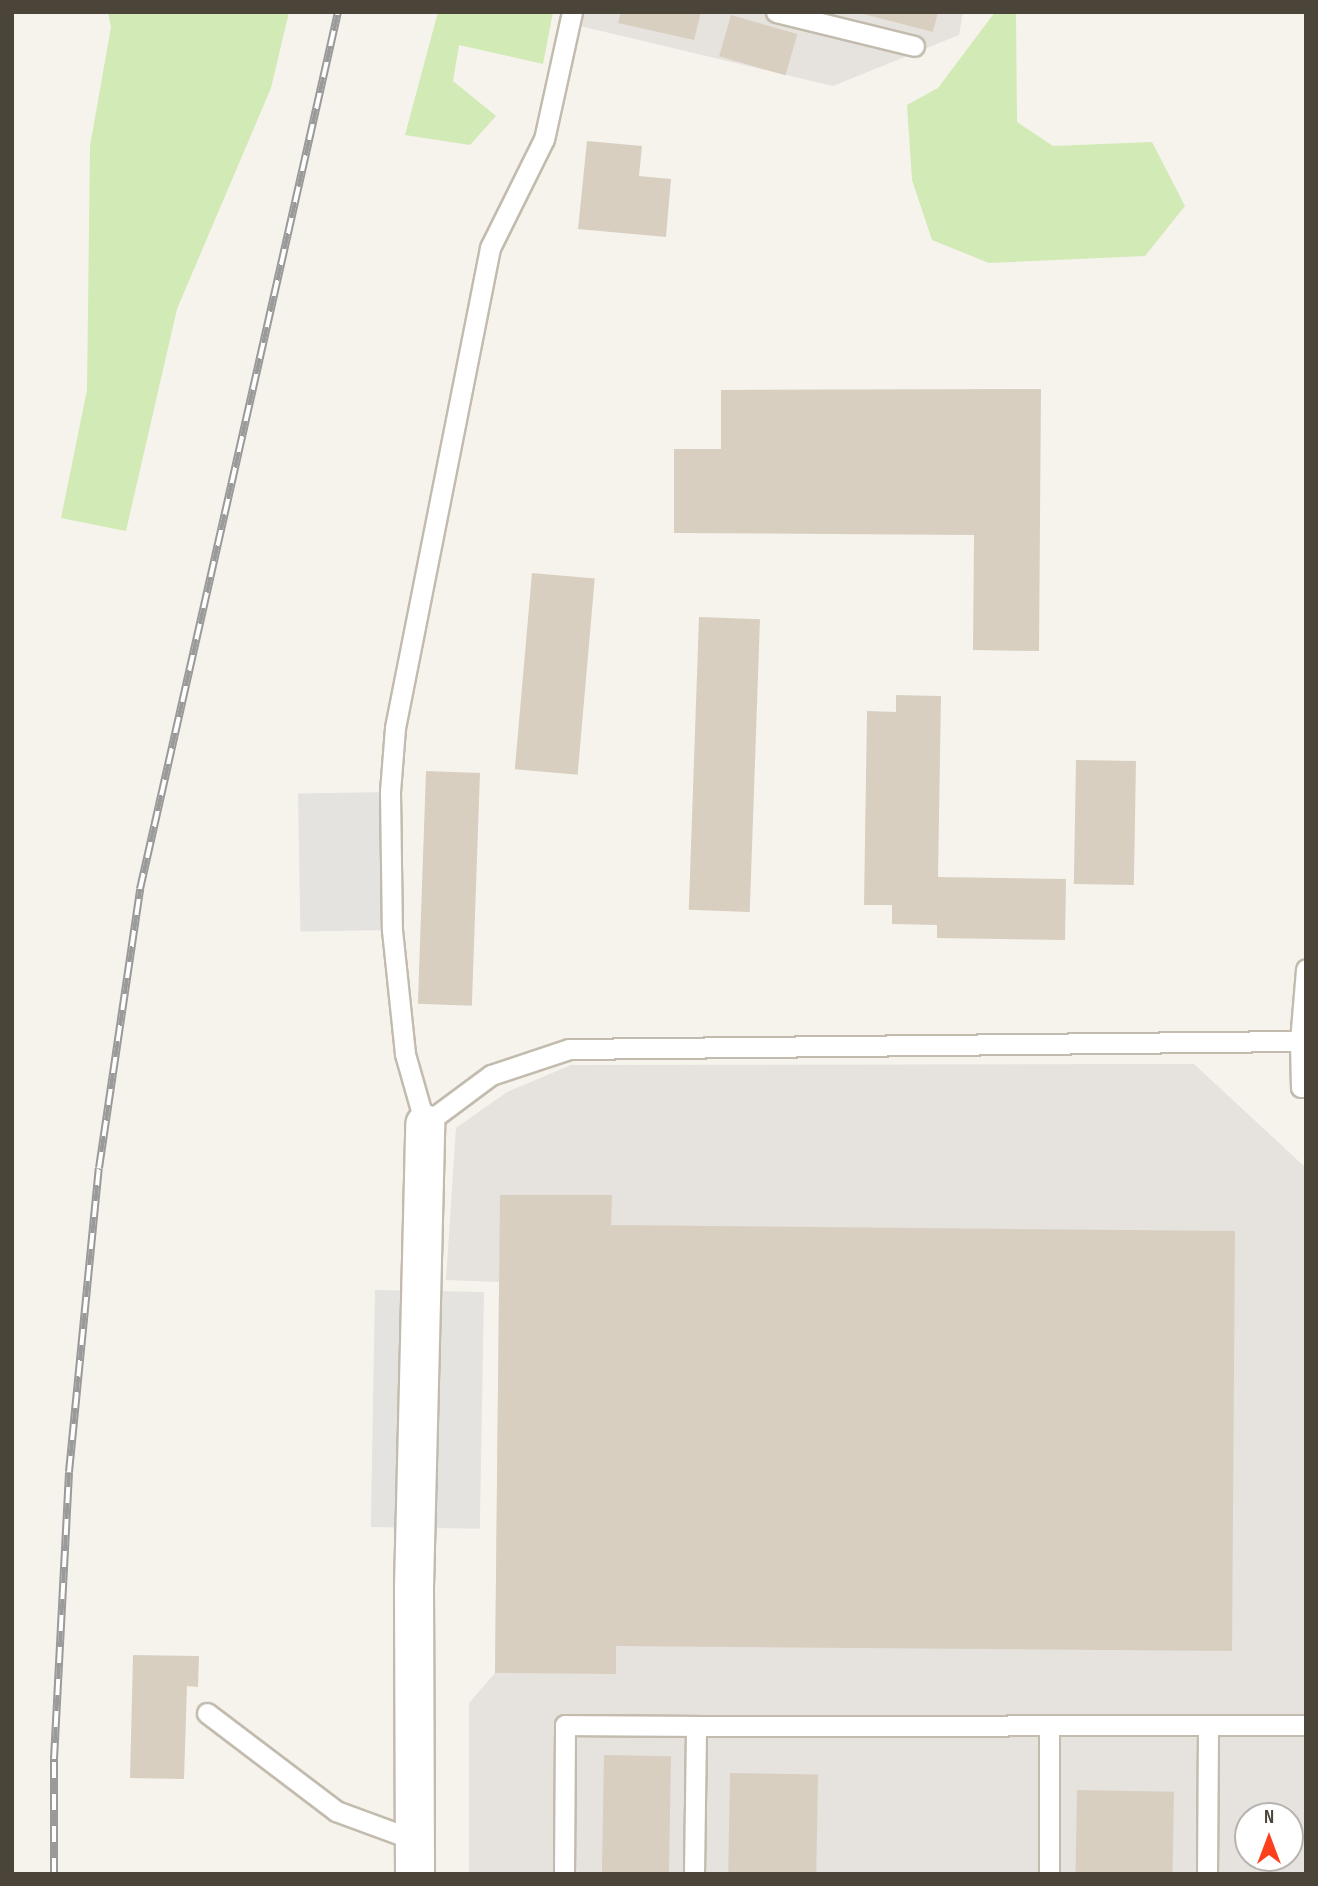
<!DOCTYPE html>
<html>
<head>
<meta charset="utf-8">
<style>
  body { margin:0 }
  #map { position:relative; width:1318px; height:1886px; overflow:hidden; background:#f6f3ec; font-family:"Sofia Sans Condensed",sans-serif }
  div>[style] { position:absolute }
  .industrial>* { inset:0; background:#e6e2dd }
  .green>* { inset:0; background:#d2eab5 }
  .parking>* { inset:0; background:#e5e3e0; transform-origin:0 0 }
  .building>* { inset:0; background:#d8cfc1; transform-origin:0 0 }
  .roads { filter:drop-shadow(2px 0 #c2bbae) drop-shadow(-2px 0 #c2bbae) drop-shadow(0 2px #c2bbae) drop-shadow(0 -2px #c2bbae) }
  .lane>* { height:19px; margin:-9.5px; padding:0 9.5px; transform-origin:9.5px; border-radius:9.5px; background:#fff }
  .street>* { height:38px; margin:-19px; padding:0 19px; transform-origin:19px; border-radius:19px; background:#fff }
  .rail>* { height:8px; margin-top:-4px; transform-origin:0; background:repeating-linear-gradient(90deg,#fff 0 16px,#9a9a9a 0 32px); box-sizing:border-box; border-block:2px solid #9a9a9a }
  span { translate:-50% -50%; white-space:nowrap; text-align:center; line-height:1.15; -webkit-text-stroke:7px #fff; paint-order:stroke }
  .frame { position:absolute; inset:0; border:14px solid #4b4439; pointer-events:none }
  .north { position:absolute; left:1234px; top:1802px; width:70px; height:70px; box-sizing:border-box; background:#fff; border:2px solid #b7b4b0; border-radius:50%; rotate:0deg; font-size:19px; font-weight:700; line-height:28px; text-align:center; color:#4b4439 }
  .north::after { content:''; display:block; margin:auto; width:24px; height:32px; background:#fc3f1d; clip-path:polygon(50% 0,100% 100%,50% 72%,0 100%) }
</style>
</head>
<body>
<div id="map">
  <div class="industrial">
    <i style="clip-path:polygon(583px 12px,963px 12px,959px 35px,833px 86px,580px 26px)"></i>
    <i style="clip-path:polygon(evenodd,1194px 1064px,1306px 1168px,1306px 1874px,469px 1874px,469px 1703px,495px 1673px,499px 1282px,446px 1280px,456px 1128px,507px 1092px,571px 1065px,1194px 1064px,1248px 1816px,1290px 1816px,1290px 1858px,1248px 1858px,1248px 1816px)"></i>
  </div>
  <div class="green">
    <i style="clip-path:polygon(108px 12px,289px 12px,271px 88px,177px 309px,126px 531px,61px 518px,87px 390px,90px 146px,111px 27px)"></i>
    <i style="clip-path:polygon(438px 12px,553px 12px,543px 64px,459px 45px,453px 81px,496px 116px,470px 145px,405px 135px)"></i>
    <i style="clip-path:polygon(995px 12px,1016px 12px,1017px 122px,1053px 146px,1152px 142px,1185px 206px,1145px 256px,989px 263px,932px 240px,912px 180px,907px 105px,938px 88px)"></i>
  </div>
  <div class="parking">
    <i style="left:390px;top:792px;width:138px;height:92px;rotate:89deg"></i>
    <i style="left:375px;top:1290px;width:109px;height:237px;rotate:1deg"></i>
  </div>
  <div class="building">
    <i style="clip-path:polygon(621px 12px,701px 12px,694px 40px,618px 23px)"></i>
    <i style="clip-path:polygon(856px 12px,938px 12px,933px 32px)"></i>
    <i style="left:731px;top:15px;width:69px;height:43px;rotate:16deg"></i>
    <i style="clip-path:polygon(587px 141px,642px 146px,639px 176px,671px 179px,666px 237px,578px 229px)"></i>
    <i style="clip-path:polygon(1041px 389px,1039px 651px,973px 650px,974px 535px,674px 533px,674px 449px,721px 449px,721px 390px)"></i>
    <i style="left:532px;top:573px;width:63px;height:197px;rotate:5deg"></i>
    <i style="left:699px;top:617px;width:61px;height:293px;rotate:2deg"></i>
    <i style="clip-path:polygon(896px 695px,941px 696px,938px 877px,1066px 879px,1065px 940px,937px 938px,937px 925px,892px 924px,892px 905px,864px 905px,867px 711px,896px 712px)"></i>
    <i style="left:1076px;top:760px;width:60px;height:124px;rotate:1deg"></i>
    <i style="left:426px;top:771px;width:54px;height:233px;rotate:2deg"></i>
    <i style="clip-path:polygon(500px 1195px,612px 1195px,611px 1225px,1235px 1231px,1232px 1651px,616px 1646px,616px 1674px,495px 1673px)"></i>
    <i style="clip-path:polygon(133px 1655px,199px 1656px,198px 1687px,187px 1686px,184px 1779px,130px 1778px)"></i>
    <i style="left:604px;top:1755px;width:67px;height:119px;rotate:1deg"></i>
    <i style="left:730px;top:1773px;width:88px;height:101px;rotate:1deg"></i>
    <i style="left:1077px;top:1790px;width:97px;height:84px;rotate:1deg"></i>
  </div>
  <div class="roads">
    <div class="lane">
      <i style="left:572px;top:12px;width:130px;rotate:102.4deg"></i>
      <i style="left:544px;top:139px;width:122px;rotate:116.4deg"></i>
      <i style="left:490px;top:248px;width:489px;rotate:101.2deg"></i>
      <i style="left:395px;top:728px;width:64px;rotate:94.5deg"></i>
      <i style="left:390px;top:792px;width:138px;rotate:89.2deg"></i>
      <i style="left:392px;top:930px;width:125px;rotate:84deg"></i>
      <i style="left:405px;top:1054px;width:73px;rotate:74.1deg"></i>
      <i style="left:425px;top:1124px;width:82px;rotate:-36.6deg"></i>
      <i style="left:491px;top:1075px;width:82px;rotate:-18.4deg"></i>
      <i style="left:569px;top:1049px;width:731px;rotate:-0.63deg"></i>
      <i style="left:1300px;top:1041px;width:72px;rotate:-85.2deg"></i>
      <i style="left:776px;top:12px;width:142px;rotate:13.8deg"></i>
      <i style="left:1300px;top:1041px;width:46px;rotate:88.8deg"></i>
      <i style="left:1301px;top:1087px;width:5px"></i>
      <i style="left:207px;top:1713px;width:162px;rotate:37.2deg"></i>
      <i style="left:336px;top:1811px;width:84px;rotate:20.2deg"></i>
      <i style="left:564px;top:1874px;width:149px;rotate:-89.6deg"></i>
      <i style="left:565px;top:1725px;width:131px;rotate:0.4deg"></i>
      <i style="left:694px;top:1874px;width:148px;rotate:-89.2deg"></i>
      <i style="left:696px;top:1726px;width:610px;rotate:-0.09deg"></i>
      <i style="left:1049px;top:1874px;width:148px;rotate:-90deg"></i>
      <i style="left:1207px;top:1874px;width:149px;rotate:-89.6deg"></i>
    </div>
    <div class="street">
      <i style="left:415px;top:1874px;width:287px;rotate:-90.2deg"></i>
      <i style="left:414px;top:1587px;width:463px;rotate:-88.6deg"></i>
    </div>
  </div>
  <div class="rail">
    <i style="left:54px;top:1874px;width:115px;rotate:-90deg"></i>
    <i style="left:54px;top:1759px;width:287px;rotate:-87deg"></i>
    <i style="left:69px;top:1472px;width:305px;rotate:-84.4deg"></i>
    <i style="left:99px;top:1168px;width:282px;rotate:-81.6deg"></i>
    <i style="left:140px;top:889px;width:899px;rotate:-77.28deg"></i>
  </div>
  <div class="frame"></div>
  <div class="north">N</div>
</div>
</body>
</html>
